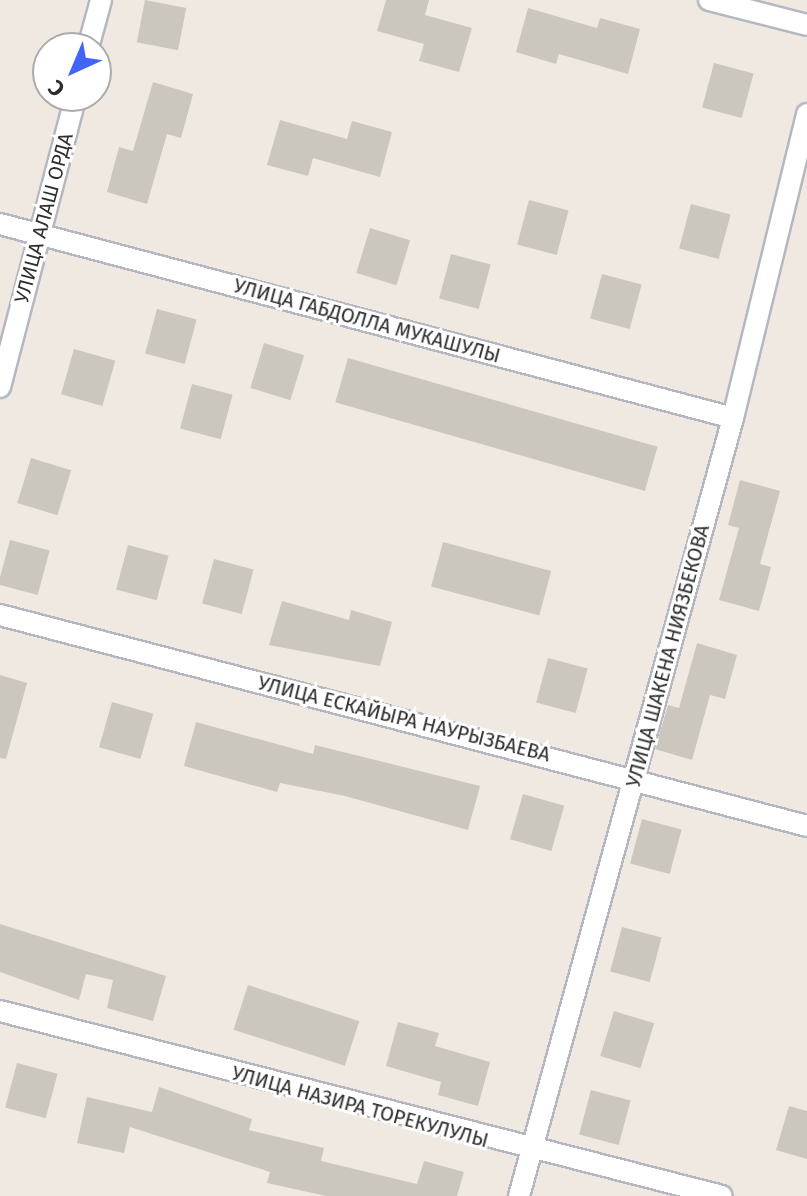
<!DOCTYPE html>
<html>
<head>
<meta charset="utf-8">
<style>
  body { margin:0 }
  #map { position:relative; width:807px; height:1196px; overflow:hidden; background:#efe9e1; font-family:"Fira Sans",sans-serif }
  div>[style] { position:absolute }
  .building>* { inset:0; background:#cbc7bf; transform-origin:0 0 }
  .roads { filter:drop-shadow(2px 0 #b4b7c1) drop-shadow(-2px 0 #b4b7c1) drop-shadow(0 2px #b4b7c1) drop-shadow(0 -2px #b4b7c1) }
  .street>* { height:20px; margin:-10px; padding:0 10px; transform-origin:10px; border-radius:10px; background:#fff }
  span { translate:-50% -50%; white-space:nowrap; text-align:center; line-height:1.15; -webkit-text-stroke:6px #fff; paint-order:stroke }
  .street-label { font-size:20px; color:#2e2e2e }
  .north { position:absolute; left:32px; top:32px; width:80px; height:80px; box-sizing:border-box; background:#fff; border:2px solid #ababab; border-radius:50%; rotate:224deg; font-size:22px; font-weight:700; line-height:32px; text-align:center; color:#2e2e2e }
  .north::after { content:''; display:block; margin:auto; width:28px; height:36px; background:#4264fb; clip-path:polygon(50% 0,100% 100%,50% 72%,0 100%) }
</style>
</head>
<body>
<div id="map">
  <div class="building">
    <i style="left:145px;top:0;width:42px;height:43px;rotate:11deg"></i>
    <i style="clip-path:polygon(386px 0,429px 0,425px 15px,472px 28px,459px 72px,419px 61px,424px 44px,377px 31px)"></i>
    <i style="clip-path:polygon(528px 8px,597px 28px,600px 18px,640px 29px,628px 74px,559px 54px,556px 64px,516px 52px)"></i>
    <i style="left:714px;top:63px;width:41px;height:46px;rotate:15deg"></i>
    <i style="clip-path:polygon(153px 82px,193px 94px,181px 138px,167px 134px,147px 204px,107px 192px,119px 147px,133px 151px)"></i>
    <i style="clip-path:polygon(280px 120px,347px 139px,352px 121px,392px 132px,380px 177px,313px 158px,308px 176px,267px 165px)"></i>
    <i style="left:529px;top:200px;width:41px;height:46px;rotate:15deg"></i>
    <i style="left:691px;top:204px;width:41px;height:46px;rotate:15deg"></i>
    <i style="left:370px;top:228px;width:42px;height:47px;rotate:17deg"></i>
    <i style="left:451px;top:254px;width:41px;height:46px;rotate:15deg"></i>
    <i style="left:602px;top:274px;width:41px;height:46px;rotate:15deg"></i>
    <i style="left:157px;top:309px;width:41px;height:46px;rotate:15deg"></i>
    <i style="left:264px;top:343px;width:42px;height:47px;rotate:17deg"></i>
    <i style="left:74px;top:349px;width:43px;height:47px;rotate:16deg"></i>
    <i style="left:348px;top:358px;width:322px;height:46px;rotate:16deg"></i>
    <i style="left:192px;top:384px;width:42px;height:46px;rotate:15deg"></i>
    <i style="left:31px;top:458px;width:42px;height:47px;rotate:17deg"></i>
    <i style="clip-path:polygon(740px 480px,780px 491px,760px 564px,771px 567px,759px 611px,719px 600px,739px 528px,728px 525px)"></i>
    <i style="left:10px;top:540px;width:41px;height:46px;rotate:15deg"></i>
    <i style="left:443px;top:542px;width:112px;height:46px;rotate:15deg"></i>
    <i style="left:128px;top:545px;width:42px;height:46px;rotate:15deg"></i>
    <i style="left:214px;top:559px;width:41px;height:46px;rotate:15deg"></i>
    <i style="clip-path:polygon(282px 601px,349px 620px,351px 610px,392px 622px,380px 666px,269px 645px)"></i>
    <i style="clip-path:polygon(697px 643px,737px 655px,725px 699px,710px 695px,692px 760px,655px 749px,668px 705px,679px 708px)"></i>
    <i style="left:548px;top:658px;width:41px;height:46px;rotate:15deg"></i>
    <i style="clip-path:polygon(0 675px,27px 683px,6px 759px,0 758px)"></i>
    <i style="left:112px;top:702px;width:43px;height:47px;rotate:16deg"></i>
    <i style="clip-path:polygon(196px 722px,313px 754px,315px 745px,480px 786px,468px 830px,345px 796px,280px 783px,277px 792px,184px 766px)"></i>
    <i style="left:523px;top:794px;width:43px;height:47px;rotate:16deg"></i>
    <i style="left:642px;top:819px;width:41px;height:46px;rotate:15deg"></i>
    <i style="clip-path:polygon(0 924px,166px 976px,153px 1021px,107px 1008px,113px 980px,86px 974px,79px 1000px,0 972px)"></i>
    <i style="left:622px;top:927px;width:41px;height:46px;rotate:15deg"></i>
    <i style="left:248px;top:985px;width:117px;height:47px;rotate:18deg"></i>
    <i style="left:614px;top:1011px;width:42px;height:47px;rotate:17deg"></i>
    <i style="clip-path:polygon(398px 1022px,439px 1033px,435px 1046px,490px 1062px,478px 1106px,438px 1095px,441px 1082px,386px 1066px)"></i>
    <i style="left:17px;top:1063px;width:42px;height:46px;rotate:15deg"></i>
    <i style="clip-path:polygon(159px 1087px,252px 1119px,249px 1130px,324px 1148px,321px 1161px,417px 1184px,424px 1161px,464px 1172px,457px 1196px,326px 1196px,267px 1183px,270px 1172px,130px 1127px,124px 1153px,77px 1143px,87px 1097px,152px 1112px)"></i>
    <i style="left:591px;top:1090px;width:41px;height:46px;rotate:15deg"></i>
    <i style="clip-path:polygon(789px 1106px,807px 1111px,807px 1159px,776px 1150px)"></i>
  </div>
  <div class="roads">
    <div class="street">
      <i style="left:709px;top:0;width:101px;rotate:14.3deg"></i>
      <i style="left:88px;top:48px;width:50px;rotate:-74.8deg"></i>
      <i style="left:0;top:224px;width:758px;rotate:14.82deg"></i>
      <i style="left:0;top:387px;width:301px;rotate:-75.4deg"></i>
      <i style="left:0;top:615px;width:834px;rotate:14.65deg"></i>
      <i style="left:0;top:1011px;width:745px;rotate:14.37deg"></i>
      <i style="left:519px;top:1196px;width:807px;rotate:-74.62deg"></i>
      <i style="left:733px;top:418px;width:313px;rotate:-76.3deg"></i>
    </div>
  </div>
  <div class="street-label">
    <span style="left:44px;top:218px;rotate:-75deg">УЛИЦА АЛАШ ОРДА</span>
    <span style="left:367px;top:321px;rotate:15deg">УЛИЦА ГАБДОЛЛА МУКАШУЛЫ</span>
    <span style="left:668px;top:656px;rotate:-75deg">УЛИЦА ШАКЕНА НИЯЗБЕКОВА</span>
    <span style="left:404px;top:719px;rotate:14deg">УЛИЦА ЕСКАЙЫРА НАУРЫЗБАЕВА</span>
    <span style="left:360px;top:1107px;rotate:15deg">УЛИЦА НАЗИРА ТОРЕКУЛУЛЫ</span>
  </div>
  <div class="north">С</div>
</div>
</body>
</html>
